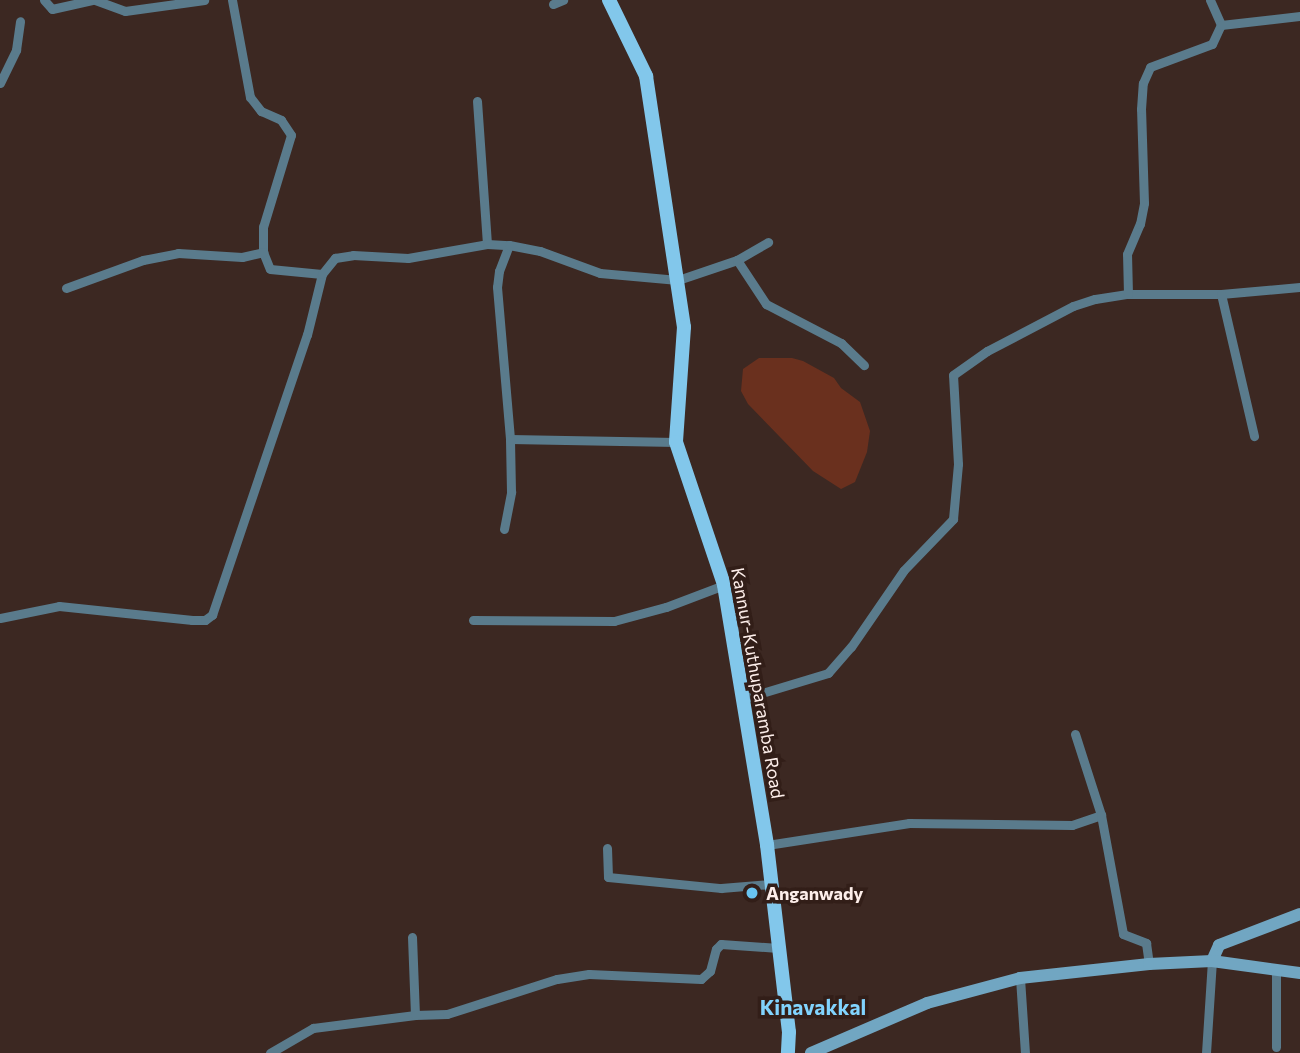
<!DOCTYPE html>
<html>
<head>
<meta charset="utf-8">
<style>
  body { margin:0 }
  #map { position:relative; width:1300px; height:1053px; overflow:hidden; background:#3c2822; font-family:Commissioner,sans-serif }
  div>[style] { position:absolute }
  .green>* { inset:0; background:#6a301e }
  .minor>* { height:9px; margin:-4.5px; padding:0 4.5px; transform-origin:4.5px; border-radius:4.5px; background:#5a7b8c }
  .secondary>* { height:12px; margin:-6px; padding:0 6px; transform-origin:6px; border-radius:6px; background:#71a6c2 }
  .primary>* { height:14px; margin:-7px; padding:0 7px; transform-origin:7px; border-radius:7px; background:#82c7eb }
  .dots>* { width:19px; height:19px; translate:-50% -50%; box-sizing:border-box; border:4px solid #321e18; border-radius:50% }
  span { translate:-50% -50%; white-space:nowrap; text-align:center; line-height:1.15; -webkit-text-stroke:7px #321e18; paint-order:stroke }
  .street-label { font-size:18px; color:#fdeeea }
  .poi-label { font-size:18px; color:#fdeeea; font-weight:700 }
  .left { translate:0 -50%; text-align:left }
  .quarter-label { font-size:21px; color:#81d3fd; font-weight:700 }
</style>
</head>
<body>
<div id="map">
  <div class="green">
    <i style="clip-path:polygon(759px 358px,792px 358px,803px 361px,834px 378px,841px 388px,860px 402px,870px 431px,867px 452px,855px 482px,841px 489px,813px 471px,748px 404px,741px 391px,743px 369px)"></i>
  </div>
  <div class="minor">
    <i style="left:44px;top:0;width:12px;rotate:48deg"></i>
    <i style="left:52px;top:9px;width:41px;rotate:-12.7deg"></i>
    <i style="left:95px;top:0;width:32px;rotate:20deg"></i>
    <i style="left:125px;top:11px;width:80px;rotate:-7.9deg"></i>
    <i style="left:232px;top:0;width:99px;rotate:79.5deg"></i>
    <i style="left:250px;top:97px;width:18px;rotate:52deg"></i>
    <i style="left:261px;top:111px;width:22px;rotate:24deg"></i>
    <i style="left:281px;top:120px;width:18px;rotate:56deg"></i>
    <i style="left:291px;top:135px;width:96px;rotate:106.9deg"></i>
    <i style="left:263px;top:227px;width:25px;rotate:90deg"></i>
    <i style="left:263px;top:252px;width:18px;rotate:68deg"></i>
    <i style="left:270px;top:269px;width:52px;rotate:5.5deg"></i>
    <i style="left:1210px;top:0;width:27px;rotate:66deg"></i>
    <i style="left:553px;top:4px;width:11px;rotate:-22deg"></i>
    <i style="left:0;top:83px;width:37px;rotate:-64deg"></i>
    <i style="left:16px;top:50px;width:29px;rotate:-82deg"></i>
    <i style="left:477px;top:101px;width:143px;rotate:86deg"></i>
    <i style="left:509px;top:245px;width:28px;rotate:111deg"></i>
    <i style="left:499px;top:271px;width:16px;rotate:97deg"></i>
    <i style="left:497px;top:287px;width:153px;rotate:85.1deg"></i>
    <i style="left:510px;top:439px;width:166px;rotate:1deg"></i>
    <i style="left:737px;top:260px;width:53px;rotate:56.6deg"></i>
    <i style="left:766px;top:304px;width:85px;rotate:27.5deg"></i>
    <i style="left:841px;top:343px;width:32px;rotate:44deg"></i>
    <i style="left:66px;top:288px;width:82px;rotate:-20deg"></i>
    <i style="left:143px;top:260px;width:36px;rotate:-11deg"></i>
    <i style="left:178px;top:253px;width:64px;rotate:3.6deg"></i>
    <i style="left:242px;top:257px;width:22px;rotate:-13deg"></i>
    <i style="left:1128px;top:294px;width:93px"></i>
    <i style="left:1221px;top:294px;width:79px;rotate:-5.1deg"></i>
    <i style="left:1221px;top:294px;width:146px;rotate:76.9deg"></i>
    <i style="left:504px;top:529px;width:38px;rotate:-79deg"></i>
    <i style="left:511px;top:492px;width:53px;rotate:-91.1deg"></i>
    <i style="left:0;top:618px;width:60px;rotate:-11.5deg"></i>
    <i style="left:59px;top:606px;width:134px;rotate:6deg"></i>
    <i style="left:192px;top:620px;width:13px"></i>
    <i style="left:205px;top:620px;width:9px;rotate:-36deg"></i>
    <i style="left:212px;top:615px;width:296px;rotate:-71.3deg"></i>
    <i style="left:307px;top:335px;width:63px;rotate:-76.2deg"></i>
    <i style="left:322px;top:274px;width:21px;rotate:-51deg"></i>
    <i style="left:335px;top:258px;width:18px;rotate:-9deg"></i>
    <i style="left:353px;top:255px;width:55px;rotate:3.1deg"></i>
    <i style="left:408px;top:258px;width:80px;rotate:-10deg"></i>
    <i style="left:487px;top:244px;width:22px;rotate:3deg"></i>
    <i style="left:509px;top:245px;width:32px;rotate:11deg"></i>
    <i style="left:540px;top:251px;width:64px;rotate:20.1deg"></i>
    <i style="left:600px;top:273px;width:78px;rotate:5.1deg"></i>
    <i style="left:678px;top:280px;width:62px;rotate:-18.7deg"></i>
    <i style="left:737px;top:260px;width:36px;rotate:-30deg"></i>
    <i style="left:473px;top:620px;width:141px;rotate:0.4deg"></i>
    <i style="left:614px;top:621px;width:54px;rotate:-15.1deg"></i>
    <i style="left:666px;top:607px;width:62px;rotate:-20.8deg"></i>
    <i style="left:742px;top:699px;width:90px;rotate:-16.8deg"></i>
    <i style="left:828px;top:673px;width:35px;rotate:-49deg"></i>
    <i style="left:851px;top:647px;width:93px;rotate:-55.5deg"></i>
    <i style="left:904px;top:570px;width:71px;rotate:-46.1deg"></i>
    <i style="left:953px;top:519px;width:55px;rotate:-84.8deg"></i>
    <i style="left:958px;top:464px;width:89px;rotate:-93.2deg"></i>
    <i style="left:953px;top:375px;width:42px;rotate:-35.2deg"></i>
    <i style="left:987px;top:351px;width:97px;rotate:-27.6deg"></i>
    <i style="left:1073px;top:306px;width:23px;rotate:-18deg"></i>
    <i style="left:1095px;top:299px;width:33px;rotate:-9deg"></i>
    <i style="left:1128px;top:294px;width:40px;rotate:-91.4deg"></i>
    <i style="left:1127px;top:254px;width:33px;rotate:-67deg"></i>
    <i style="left:1140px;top:224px;width:21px;rotate:-79deg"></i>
    <i style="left:1144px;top:203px;width:94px;rotate:-91.8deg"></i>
    <i style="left:1141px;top:109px;width:26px;rotate:-86deg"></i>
    <i style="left:1143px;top:83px;width:17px;rotate:-66deg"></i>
    <i style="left:1150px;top:67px;width:66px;rotate:-20.4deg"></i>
    <i style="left:1212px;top:44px;width:21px;rotate:-65deg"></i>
    <i style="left:1221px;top:25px;width:80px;rotate:-6.5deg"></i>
    <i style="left:1075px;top:734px;width:85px;rotate:72.2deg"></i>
    <i style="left:767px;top:845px;width:144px;rotate:-8.8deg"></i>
    <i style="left:909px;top:823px;width:163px;rotate:0.7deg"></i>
    <i style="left:1072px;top:825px;width:31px;rotate:-19deg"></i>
    <i style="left:1101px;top:815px;width:121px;rotate:79.5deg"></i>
    <i style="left:1123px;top:934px;width:25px;rotate:21deg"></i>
    <i style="left:1146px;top:943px;width:21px;rotate:82deg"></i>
    <i style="left:607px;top:848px;width:29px;rotate:88deg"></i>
    <i style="left:608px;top:877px;width:114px;rotate:5.6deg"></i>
    <i style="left:721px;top:888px;width:50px;rotate:-4.6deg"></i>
    <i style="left:412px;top:937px;width:78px;rotate:87.8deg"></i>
    <i style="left:1276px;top:970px;width:77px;rotate:90deg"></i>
    <i style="left:1020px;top:978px;width:75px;rotate:86.2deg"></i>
    <i style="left:270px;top:1053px;width:50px;rotate:-30.2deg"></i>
    <i style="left:313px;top:1028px;width:103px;rotate:-7.3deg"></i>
    <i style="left:415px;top:1015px;width:32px;rotate:-2deg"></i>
    <i style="left:447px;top:1014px;width:115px;rotate:-17.7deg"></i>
    <i style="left:557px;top:979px;width:32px;rotate:-9deg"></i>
    <i style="left:589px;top:974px;width:112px;rotate:2.6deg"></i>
    <i style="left:701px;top:979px;width:12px;rotate:-42deg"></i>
    <i style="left:710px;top:971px;width:23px;rotate:-75deg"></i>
    <i style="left:716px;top:949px;width:7px;rotate:-45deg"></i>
    <i style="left:721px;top:944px;width:57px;rotate:4deg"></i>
    <i style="left:1206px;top:1053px;width:92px;rotate:-86.3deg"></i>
  </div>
  <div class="secondary">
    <i style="left:1212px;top:961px;width:17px;rotate:-66deg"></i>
    <i style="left:1219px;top:945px;width:87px;rotate:-20.9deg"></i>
    <i style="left:811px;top:1053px;width:126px;rotate:-23.3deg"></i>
    <i style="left:927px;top:1003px;width:96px;rotate:-15deg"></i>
    <i style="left:1020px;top:978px;width:130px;rotate:-6.2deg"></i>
    <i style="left:1149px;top:964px;width:63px;rotate:-2.7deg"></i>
    <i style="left:1212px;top:961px;width:89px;rotate:7.8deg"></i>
  </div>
  <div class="primary">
    <i style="left:609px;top:0;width:85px;rotate:64deg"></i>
    <i style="left:646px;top:76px;width:254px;rotate:81.4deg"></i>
    <i style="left:684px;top:327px;width:115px;rotate:94deg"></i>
    <i style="left:676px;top:442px;width:151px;rotate:71.4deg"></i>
    <i style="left:724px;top:585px;width:264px;rotate:80.6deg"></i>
    <i style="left:767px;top:845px;width:188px;rotate:83.3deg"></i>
    <i style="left:789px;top:1032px;width:21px;rotate:93deg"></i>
  </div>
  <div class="dots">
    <i style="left:752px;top:893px;background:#69c4f1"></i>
  </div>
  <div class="street-label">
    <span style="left:758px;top:683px;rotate:80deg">Kannur-Kuthuparamba Road</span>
  </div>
  <div class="poi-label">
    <span class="left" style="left:766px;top:893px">Anganwady</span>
  </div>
  <div class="quarter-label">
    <span style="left:813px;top:1007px">Kinavakkal</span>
  </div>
</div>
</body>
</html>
